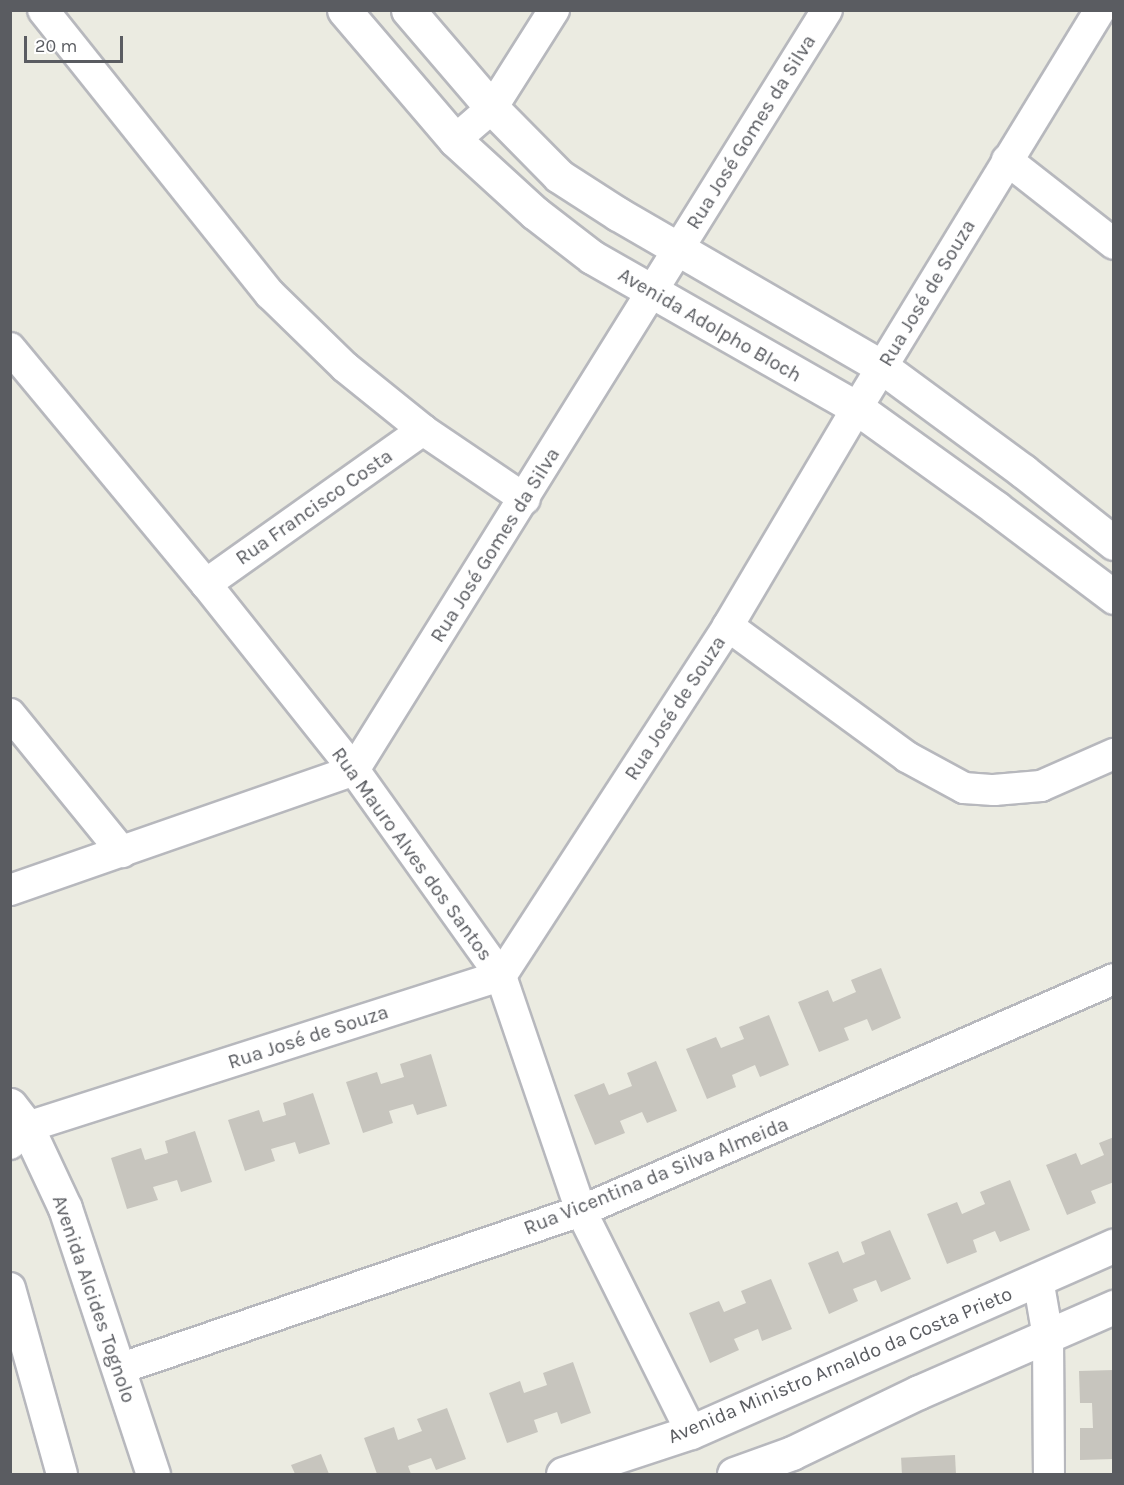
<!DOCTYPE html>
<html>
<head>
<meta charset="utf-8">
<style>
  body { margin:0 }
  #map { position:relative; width:1124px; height:1485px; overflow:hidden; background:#ebebe1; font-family:Karla,sans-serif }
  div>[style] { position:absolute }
  .building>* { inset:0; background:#c7c5be; transform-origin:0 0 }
  .roads { filter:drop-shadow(2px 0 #b7b8bd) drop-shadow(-2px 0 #b7b8bd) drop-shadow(0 2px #b7b8bd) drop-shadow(0 -2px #b7b8bd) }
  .minor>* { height:30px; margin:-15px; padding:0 15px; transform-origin:15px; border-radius:15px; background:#fff }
  .tertiary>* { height:33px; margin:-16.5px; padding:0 16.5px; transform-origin:16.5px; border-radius:16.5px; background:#fff }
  span { translate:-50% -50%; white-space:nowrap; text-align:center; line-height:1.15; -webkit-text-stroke:6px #fff; paint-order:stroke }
  .street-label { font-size:20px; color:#5a5c61 }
  .frame { position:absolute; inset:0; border:12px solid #5a5c61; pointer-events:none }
  .scale { position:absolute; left:24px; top:36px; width:99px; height:27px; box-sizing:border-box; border:3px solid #5a5c61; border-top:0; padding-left:8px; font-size:18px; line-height:21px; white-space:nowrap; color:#5a5c61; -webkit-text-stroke:4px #fff; paint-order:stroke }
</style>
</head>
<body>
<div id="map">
  <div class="building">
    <i style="clip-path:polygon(881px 968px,901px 1018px,872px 1031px,867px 1019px,844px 1028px,849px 1040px,819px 1052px,798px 1002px,828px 990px,833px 1002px,856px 992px,851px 980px)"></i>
    <i style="clip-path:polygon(769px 1015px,789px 1065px,760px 1077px,755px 1065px,732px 1075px,736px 1087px,707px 1099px,686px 1049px,716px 1037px,721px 1048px,744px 1039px,739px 1027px)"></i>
    <i style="clip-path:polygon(431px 1054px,447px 1106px,417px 1115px,413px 1104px,389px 1111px,393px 1123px,363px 1133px,346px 1082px,377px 1072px,381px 1084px,404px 1077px,400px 1064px)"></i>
    <i style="clip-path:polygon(656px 1061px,677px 1111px,647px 1123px,642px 1112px,620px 1121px,625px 1133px,595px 1145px,574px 1095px,604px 1083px,609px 1095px,632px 1086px,627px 1073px)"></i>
    <i style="clip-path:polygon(313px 1093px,330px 1144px,299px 1154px,295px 1142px,271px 1149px,275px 1161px,245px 1171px,228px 1120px,259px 1110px,263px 1122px,286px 1115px,283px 1103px)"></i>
    <i style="clip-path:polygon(195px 1131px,212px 1182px,181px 1192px,177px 1180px,153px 1187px,158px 1200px,127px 1209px,111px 1158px,141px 1148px,145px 1160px,168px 1153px,165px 1141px)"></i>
    <i style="clip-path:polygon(1114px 1137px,1114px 1182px,1091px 1191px,1096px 1203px,1067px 1215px,1046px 1165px,1076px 1153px,1081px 1165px,1104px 1155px,1099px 1143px)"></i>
    <i style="clip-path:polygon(1010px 1180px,1030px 1230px,1000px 1242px,995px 1231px,973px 1240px,977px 1252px,947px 1264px,927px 1214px,957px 1202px,962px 1214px,985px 1204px,980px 1192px)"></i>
    <i style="clip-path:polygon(890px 1230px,911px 1279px,881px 1292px,876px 1280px,853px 1289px,858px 1301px,829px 1314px,808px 1263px,838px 1251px,843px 1263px,865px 1254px,861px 1242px)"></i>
    <i style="clip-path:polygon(771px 1279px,792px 1329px,762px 1341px,758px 1329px,734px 1339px,739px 1350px,710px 1363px,689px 1313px,719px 1301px,724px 1312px,746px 1303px,741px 1291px)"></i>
    <i style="clip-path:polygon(573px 1362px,591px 1413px,561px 1424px,557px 1412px,534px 1420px,538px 1432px,507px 1443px,489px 1393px,520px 1381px,524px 1393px,547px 1385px,543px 1373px)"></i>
    <i style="clip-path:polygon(1114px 1370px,1114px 1459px,1080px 1460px,1080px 1428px,1093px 1428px,1092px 1403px,1080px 1403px,1079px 1371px)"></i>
    <i style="clip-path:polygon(447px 1408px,466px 1459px,436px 1470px,431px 1458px,408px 1466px,411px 1474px,377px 1474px,364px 1438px,394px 1427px,398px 1440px,422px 1431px,417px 1419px)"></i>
    <i style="clip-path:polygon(321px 1454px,329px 1474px,295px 1474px,291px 1465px)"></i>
    <i style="left:955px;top:1455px;width:19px;height:54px;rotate:87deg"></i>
  </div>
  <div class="roads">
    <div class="minor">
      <i style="left:43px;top:10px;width:364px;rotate:51.4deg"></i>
      <i style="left:270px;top:294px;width:105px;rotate:44.2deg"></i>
      <i style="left:345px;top:367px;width:100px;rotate:38.9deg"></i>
      <i style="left:423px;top:430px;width:123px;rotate:34.1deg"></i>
      <i style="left:455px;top:140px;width:49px;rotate:-40.9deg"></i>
      <i style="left:492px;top:108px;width:116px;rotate:-57.7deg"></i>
      <i style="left:1007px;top:160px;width:136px;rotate:38.1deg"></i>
      <i style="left:10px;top:348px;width:307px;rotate:50.3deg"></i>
      <i style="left:206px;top:584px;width:238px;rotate:51.5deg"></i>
      <i style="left:354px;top:770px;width:253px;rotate:54.5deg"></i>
      <i style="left:501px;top:976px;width:248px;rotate:71.2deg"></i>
      <i style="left:581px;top:1211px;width:247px;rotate:63.5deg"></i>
      <i style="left:206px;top:584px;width:266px;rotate:-35.4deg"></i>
      <i style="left:728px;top:626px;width:222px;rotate:36.2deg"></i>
      <i style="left:907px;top:757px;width:65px;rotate:28.5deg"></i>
      <i style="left:964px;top:788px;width:30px;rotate:4deg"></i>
      <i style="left:994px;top:790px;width:47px;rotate:-4.9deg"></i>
      <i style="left:1041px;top:786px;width:80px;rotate:-23.7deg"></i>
      <i style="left:10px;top:714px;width:178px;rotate:50.9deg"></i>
      <i style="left:10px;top:890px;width:364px;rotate:-19.2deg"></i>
      <i style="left:354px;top:770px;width:895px;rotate:-58.1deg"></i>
      <i style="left:10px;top:1144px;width:24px;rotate:-45deg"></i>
      <i style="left:27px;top:1127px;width:497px;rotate:-17.7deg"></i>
      <i style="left:501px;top:976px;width:417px;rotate:-57deg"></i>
      <i style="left:728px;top:626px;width:253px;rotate:-59.4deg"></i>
      <i style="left:857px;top:408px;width:466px;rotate:-58.6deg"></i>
      <i style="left:1038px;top:1279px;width:59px;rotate:80.2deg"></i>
      <i style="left:1048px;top:1337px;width:137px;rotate:89.6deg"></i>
      <i style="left:10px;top:1288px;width:193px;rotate:74.4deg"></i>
      <i style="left:119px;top:1369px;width:488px;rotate:-18.9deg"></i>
      <i style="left:581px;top:1211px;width:581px;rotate:-23.52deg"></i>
    </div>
    <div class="tertiary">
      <i style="left:344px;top:10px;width:171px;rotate:49.5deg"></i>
      <i style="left:455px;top:140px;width:108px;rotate:42.4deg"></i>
      <i style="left:535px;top:213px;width:72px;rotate:37.7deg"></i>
      <i style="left:592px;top:257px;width:305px;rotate:29.7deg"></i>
      <i style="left:857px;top:408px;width:171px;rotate:35.7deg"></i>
      <i style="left:996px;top:508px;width:148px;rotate:37deg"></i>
      <i style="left:408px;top:10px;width:129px;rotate:49.4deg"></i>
      <i style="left:492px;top:108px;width:95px;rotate:45.4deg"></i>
      <i style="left:559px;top:176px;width:70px;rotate:32.8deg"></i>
      <i style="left:618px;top:214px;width:305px;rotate:30.1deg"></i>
      <i style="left:882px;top:367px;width:175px;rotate:36.4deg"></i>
      <i style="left:1023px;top:471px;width:116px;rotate:38.4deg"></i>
      <i style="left:10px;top:1105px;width:28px;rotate:52deg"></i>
      <i style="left:27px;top:1127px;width:89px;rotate:64.9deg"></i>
      <i style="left:65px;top:1208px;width:280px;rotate:71.7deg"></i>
      <i style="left:563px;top:1474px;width:135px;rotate:-18.2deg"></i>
      <i style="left:691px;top:1432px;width:462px;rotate:-23.8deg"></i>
      <i style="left:734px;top:1474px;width:62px;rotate:-19.9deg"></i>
      <i style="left:792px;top:1453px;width:141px;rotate:-25.7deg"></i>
      <i style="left:919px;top:1392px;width:213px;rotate:-23.6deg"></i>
    </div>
  </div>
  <div class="street-label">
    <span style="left:751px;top:132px;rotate:-58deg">Rua José Gomes da Silva</span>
    <span style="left:927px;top:293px;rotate:-59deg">Rua José de Souza</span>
    <span style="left:710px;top:325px;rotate:30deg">Avenida Adolpho Bloch</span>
    <span style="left:314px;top:507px;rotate:-35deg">Rua Francisco Costa</span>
    <span style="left:495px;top:545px;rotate:-58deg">Rua José Gomes da Silva</span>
    <span style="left:675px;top:708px;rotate:-57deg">Rua José de Souza</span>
    <span style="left:412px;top:854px;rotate:54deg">Rua Mauro Alves dos Santos</span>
    <span style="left:308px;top:1037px;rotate:-18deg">Rua José de Souza</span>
    <span style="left:656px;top:1176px;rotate:-22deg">Rua Vicentina da Silva Almeida</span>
    <span style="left:94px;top:1299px;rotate:71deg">Avenida Alcides Tognolo</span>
    <span style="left:840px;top:1365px;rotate:-23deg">Avenida Ministro Arnaldo da Costa Prieto</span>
  </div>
  <div class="frame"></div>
  <div class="scale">20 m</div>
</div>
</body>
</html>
